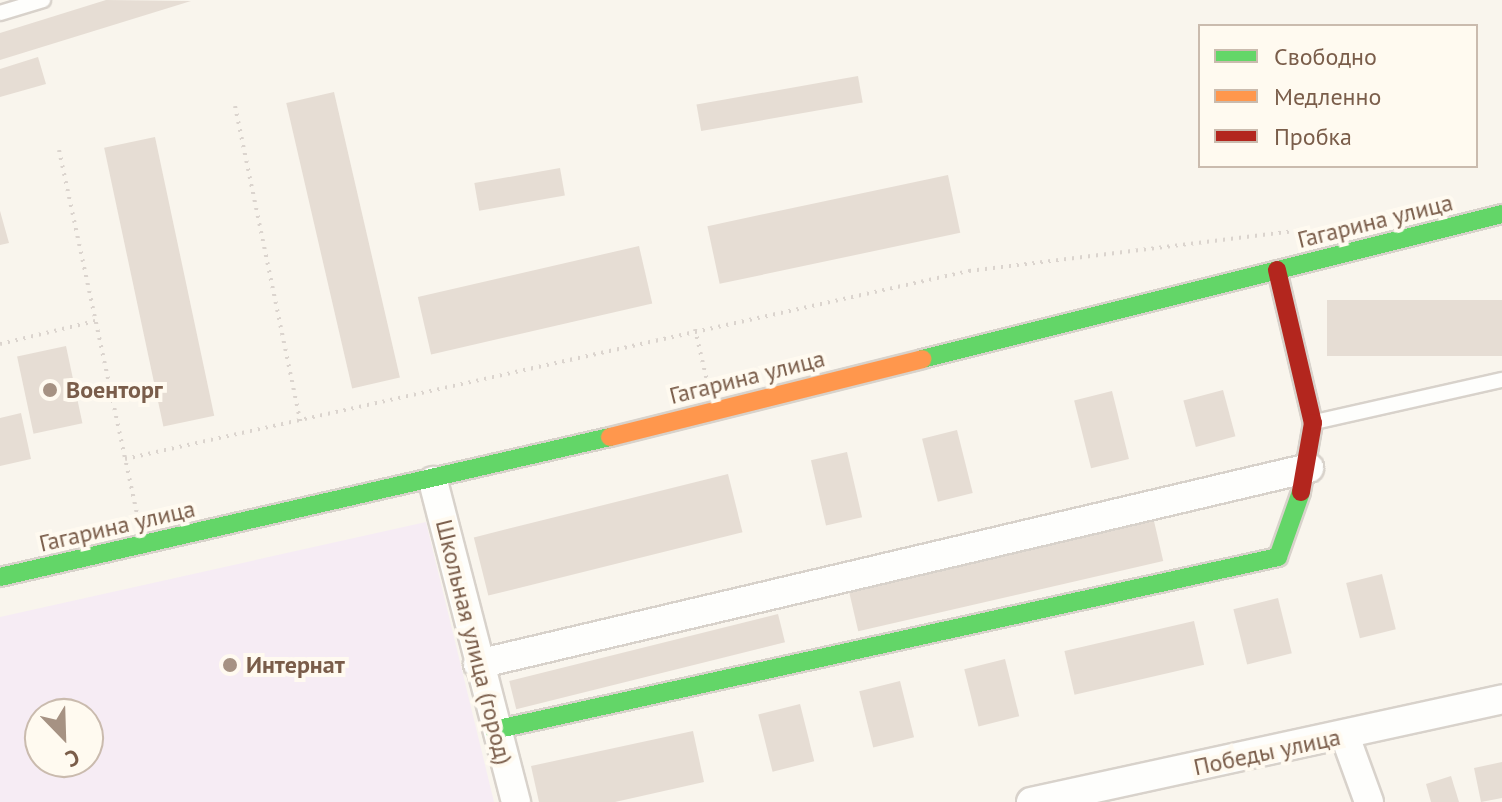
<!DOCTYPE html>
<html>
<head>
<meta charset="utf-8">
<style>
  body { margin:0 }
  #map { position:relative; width:1502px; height:802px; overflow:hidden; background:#f9f5ed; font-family:"PT Sans",sans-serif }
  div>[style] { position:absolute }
  .education>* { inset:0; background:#f6ecf4 }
  .building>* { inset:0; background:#e6ddd4; transform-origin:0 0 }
  .path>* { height:4px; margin-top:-2px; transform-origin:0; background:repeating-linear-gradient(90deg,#dbd4ce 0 2px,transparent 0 8px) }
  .roads { filter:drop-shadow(2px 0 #d8d2cb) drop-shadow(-2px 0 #d8d2cb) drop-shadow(0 2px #d8d2cb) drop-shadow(0 -2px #d8d2cb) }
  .lane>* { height:14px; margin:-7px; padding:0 7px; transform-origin:7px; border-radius:7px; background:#fefefc }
  .street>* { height:28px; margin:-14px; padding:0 14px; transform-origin:14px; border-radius:14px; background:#fefefc }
  .fast>* { height:18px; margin:-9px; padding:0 9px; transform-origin:9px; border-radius:9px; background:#63d668 }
  .slow>* { height:18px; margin:-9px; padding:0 9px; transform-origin:9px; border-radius:9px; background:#ff974d }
  .jam>* { height:18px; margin:-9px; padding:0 9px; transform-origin:9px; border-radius:9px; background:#b3261e }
  .dots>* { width:22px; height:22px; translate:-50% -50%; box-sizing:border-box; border:4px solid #fffaf0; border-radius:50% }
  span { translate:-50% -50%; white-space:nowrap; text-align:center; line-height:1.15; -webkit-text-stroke:8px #fffaf0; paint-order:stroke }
  .street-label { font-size:24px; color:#7a5d4a }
  .poi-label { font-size:24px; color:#7a5d4a; font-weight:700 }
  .left { translate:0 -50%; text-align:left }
  .legend { position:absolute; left:1198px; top:24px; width:280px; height:144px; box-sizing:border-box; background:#fffaf0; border:2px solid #cabbae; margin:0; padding:10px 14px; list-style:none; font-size:24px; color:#7a5d4a }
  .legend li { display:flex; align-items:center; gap:16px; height:40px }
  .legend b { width:40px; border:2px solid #cabbae }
  .north { position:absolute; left:24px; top:698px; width:80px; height:80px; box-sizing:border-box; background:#fffaf0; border:2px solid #cabbae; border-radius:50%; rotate:157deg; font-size:22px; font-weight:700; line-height:32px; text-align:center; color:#7a5d4a }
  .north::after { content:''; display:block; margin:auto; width:28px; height:36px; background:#a69283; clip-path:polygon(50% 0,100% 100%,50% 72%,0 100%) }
</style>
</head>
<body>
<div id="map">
  <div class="education">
    <i style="clip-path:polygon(evenodd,426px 522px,494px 802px,0 802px,0 617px,426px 522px,40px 714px,88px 714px,88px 762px,40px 762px,40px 714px)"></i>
  </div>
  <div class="building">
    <i style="clip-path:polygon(106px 0,191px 1px,0 60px,0 33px)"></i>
    <i style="clip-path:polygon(38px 57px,46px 84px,0 97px,0 69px)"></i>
    <i style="left:858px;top:76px;width:27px;height:164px;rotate:80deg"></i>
    <i style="left:334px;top:92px;width:293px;height:49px;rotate:77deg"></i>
    <i style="left:155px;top:137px;width:285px;height:52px;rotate:78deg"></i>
    <i style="left:560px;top:168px;width:28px;height:87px;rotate:80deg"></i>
    <i style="left:948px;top:175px;width:59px;height:246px;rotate:78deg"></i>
    <i style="clip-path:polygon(0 211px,9px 243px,0 245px)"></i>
    <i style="left:639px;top:246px;width:59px;height:227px;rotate:77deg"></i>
    <i style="left:1502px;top:300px;width:56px;height:175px;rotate:90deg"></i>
    <i style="left:66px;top:346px;width:79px;height:50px;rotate:78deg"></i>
    <i style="left:1223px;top:390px;width:48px;height:41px;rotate:75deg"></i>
    <i style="left:1112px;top:391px;width:70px;height:39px;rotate:76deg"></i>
    <i style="clip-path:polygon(21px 413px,31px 459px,0 466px,0 418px)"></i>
    <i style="left:957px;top:430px;width:65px;height:36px;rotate:76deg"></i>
    <i style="left:847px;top:452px;width:67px;height:37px;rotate:77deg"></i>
    <i style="left:728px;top:474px;width:60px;height:262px;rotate:76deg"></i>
    <i style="left:1154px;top:521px;width:41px;height:313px;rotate:77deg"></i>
    <i style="left:1382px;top:574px;width:57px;height:37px;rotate:76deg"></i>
    <i style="left:1278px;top:598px;width:57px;height:46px;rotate:76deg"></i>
    <i style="left:778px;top:614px;width:29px;height:277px;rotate:76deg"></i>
    <i style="left:1194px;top:621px;width:45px;height:133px;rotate:77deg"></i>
    <i style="left:1005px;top:659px;width:59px;height:42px;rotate:76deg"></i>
    <i style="left:900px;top:681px;width:58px;height:42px;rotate:76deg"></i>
    <i style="left:800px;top:704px;width:59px;height:43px;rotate:76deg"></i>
    <i style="clip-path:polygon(693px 731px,704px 782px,615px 802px,539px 802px,531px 766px)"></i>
    <i style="clip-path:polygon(1502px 762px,1502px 798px,1481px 802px,1474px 768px)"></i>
    <i style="clip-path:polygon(1451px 776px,1459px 802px,1431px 802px,1426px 784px)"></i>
  </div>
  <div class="path">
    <i style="left:235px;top:106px;width:322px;rotate:78.3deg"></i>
    <i style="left:59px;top:150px;width:373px;rotate:77.9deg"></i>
    <i style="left:695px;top:329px;width:53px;rotate:77deg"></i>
    <i style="left:0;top:344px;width:98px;rotate:-13.6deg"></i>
    <i style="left:125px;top:459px;width:865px;rotate:-12.56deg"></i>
    <i style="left:969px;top:271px;width:335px;rotate:-7deg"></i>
  </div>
  <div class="roads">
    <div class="lane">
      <i style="left:0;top:13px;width:45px;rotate:-16.8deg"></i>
      <i style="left:1315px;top:422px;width:192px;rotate:-12.7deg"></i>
    </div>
    <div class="street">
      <i style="left:433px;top:481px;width:332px;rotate:75.5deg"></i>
      <i style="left:478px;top:664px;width:854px;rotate:-13.27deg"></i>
      <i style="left:1345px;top:736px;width:70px;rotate:70deg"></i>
      <i style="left:1031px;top:802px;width:482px;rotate:-12.3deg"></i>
    </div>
    <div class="fast">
      <i style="left:922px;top:359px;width:598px;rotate:-14.04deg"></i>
      <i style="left:0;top:577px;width:626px;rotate:-12.93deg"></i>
      <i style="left:494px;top:730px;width:803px;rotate:-12.44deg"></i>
      <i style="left:1278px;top:557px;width:69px;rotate:-70.5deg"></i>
    </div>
    <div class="slow">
      <i style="left:610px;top:437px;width:322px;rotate:-14deg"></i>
    </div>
    <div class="jam">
      <i style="left:1277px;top:270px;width:157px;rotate:76.8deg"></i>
      <i style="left:1313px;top:423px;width:70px;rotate:99.9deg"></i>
    </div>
  </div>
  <div class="dots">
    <i style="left:50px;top:390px;background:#a69283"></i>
    <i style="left:230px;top:665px;background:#a69283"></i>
  </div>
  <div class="street-label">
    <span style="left:1375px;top:221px;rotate:-14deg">Гагарина улица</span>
    <span style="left:747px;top:377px;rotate:-14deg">Гагарина улица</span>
    <span style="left:117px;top:526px;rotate:-13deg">Гагарина улица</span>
    <span style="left:474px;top:642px;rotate:76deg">Школьная улица (город)</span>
    <span style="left:1267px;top:752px;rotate:-12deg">Победы улица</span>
  </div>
  <div class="poi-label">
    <span class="left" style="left:66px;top:390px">Военторг</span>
    <span class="left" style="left:246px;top:665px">Интернат</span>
  </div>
  <ul class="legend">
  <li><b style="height:10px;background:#63d668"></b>Свободно</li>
  <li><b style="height:10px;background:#ff974d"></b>Медленно</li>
  <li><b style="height:10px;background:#b3261e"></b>Пробка</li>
  </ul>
  <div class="north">С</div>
</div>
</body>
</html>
